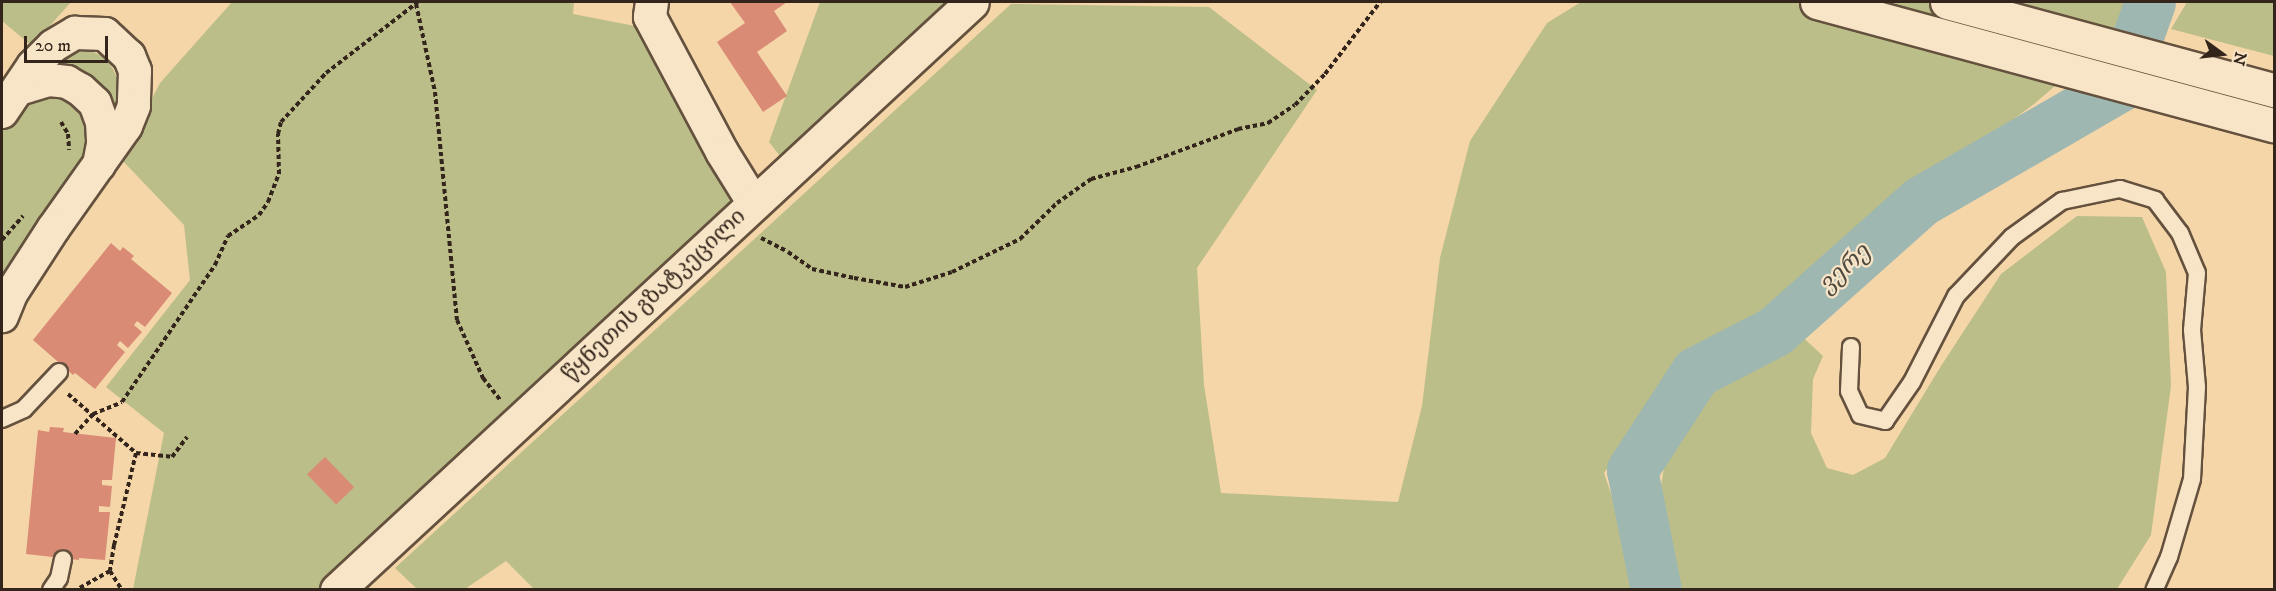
<!DOCTYPE html>
<html>
<head>
<meta charset="utf-8">
<style>
  body { margin:0 }
  #map { position:relative; width:2276px; height:591px; overflow:hidden; background:#f5d6a8; font-family:"IM FELL DW Pica","Noto Serif Georgian",serif }
  div>[style] { position:absolute }
  .green>* { inset:0; background:#bbbe88 }
  .river>* { height:51px; margin:-25.5px; padding:0 25.5px; transform-origin:25.5px; border-radius:25.5px; background:#9fb7b1 }
  .building>* { inset:0; background:#da8b75; transform-origin:0 0 }
  .path>* { height:4px; margin-top:-2px; transform-origin:0; background:repeating-linear-gradient(90deg,#33251b 0 4.5px,transparent 0 7.5px) }
  .roads { filter:drop-shadow(2px 0 #64513e) drop-shadow(-2px 0 #64513e) drop-shadow(0 2px #64513e) drop-shadow(0 -2px #64513e) }
  .lane>* { height:16px; margin:-8px; padding:0 8px; transform-origin:8px; border-radius:8px; background:#f8e4c6 }
  .street>* { height:32px; margin:-16px; padding:0 16px; transform-origin:16px; border-radius:16px; background:#f8e4c6 }
  .secondary>* { height:33px; margin:-16.5px; padding:0 16.5px; transform-origin:16.5px; border-radius:16.5px; background:#f8e4c6 }
  span { translate:-50% -50%; white-space:nowrap; text-align:center; line-height:1.15; -webkit-text-stroke:4.5px #f8e4c6; paint-order:stroke }
  .street-label { font-size:22px; color:#33251b }
  .water-label { font-size:24px; color:#4e4a40; font-style:italic }
  .frame { position:absolute; inset:0; border:3px solid #33251b; pointer-events:none }
  .north { position:absolute; left:2192px; top:24px; width:60px; height:60px; -webkit-text-stroke:4px #f8e4c6; paint-order:stroke; rotate:105deg; font-size:16px; font-weight:700; line-height:24px; text-align:center; color:#33251b }
  .north::after { content:''; display:block; margin:auto; width:21px; height:27px; background:#33251b; clip-path:polygon(50% 0,100% 100%,50% 72%,0 100%) }
  .scale { position:absolute; left:24px; top:36px; width:84px; height:27px; box-sizing:border-box; border:3px solid #33251b; border-top:0; padding-left:8px; font-size:18px; line-height:21px; white-space:nowrap; color:#33251b; -webkit-text-stroke:4px #f8e4c6; paint-order:stroke }
</style>
</head>
<body>
<div id="map">
  <div class="green">
    <i style="clip-path:polygon(2px 2px,71px 2px,32px 46px,2px 21px)"></i>
    <i style="clip-path:polygon(232px 2px,574px 2px,573px 14px,640px 27px,742px 204px,321px 589px,133px 589px,164px 433px,106px 387px,190px 280px,184px 225px,121px 159px,160px 83px)"></i>
    <i style="clip-path:polygon(820px 2px,951px 2px,783px 160px,769px 142px)"></i>
    <i style="clip-path:polygon(1581px 2px,2133px 2px,2111px 38px,2034px 104px,1914px 193px,1765px 315px,1671px 380px,1604px 473px,1643px 589px,535px 590px,506px 561px,465px 589px,418px 590px,395px 568px,1011px 4px,1209px 7px,1317px 90px,1197px 268px,1204px 385px,1221px 493px,1398px 502px,1422px 406px,1440px 258px,1470px 141px,1547px 23px)"></i>
    <i style="clip-path:polygon(2187px 2px,2274px 2px,2274px 56px,2171px 29px)"></i>
    <i style="clip-path:polygon(89px 50px,104px 57px,113px 69px,121px 87px,116px 117px,105px 92px,93px 78px,79px 69px,51px 63px,70px 54px)"></i>
    <i style="clip-path:polygon(37px 97px,60px 97px,78px 109px,89px 126px,89px 141px,83px 164px,2px 276px,2px 123px,10px 113px)"></i>
    <i style="clip-path:polygon(2077px 216px,2142px 217px,2166px 272px,2171px 386px,2151px 535px,2117px 589px,1679px 589px,1671px 579px,1655px 521px,1665px 462px,1706px 389px,1752px 363px,1795px 330px,1823px 356px,1813px 379px,1811px 433px,1827px 468px,1853px 475px,1885px 458px,1941px 366px,2001px 274px)"></i>
  </div>
  <div class="river">
    <i style="left:1656px;top:590px;width:122px;rotate:-101.3deg"></i>
    <i style="left:1632px;top:470px;width:117px;rotate:-56.9deg"></i>
    <i style="left:1696px;top:372px;width:89px;rotate:-27.4deg"></i>
    <i style="left:1775px;top:331px;width:195px;rotate:-41.7deg"></i>
    <i style="left:1921px;top:201px;width:230px;rotate:-30deg"></i>
    <i style="left:2120px;top:86px;width:89px;rotate:-70.3deg"></i>
  </div>
  <div class="building">
    <i style="clip-path:polygon(730px 2px,787px 2px,774px 11px,787px 31px,757px 52px,787px 96px,763px 112px,717px 42px,745px 23px)"></i>
    <i style="clip-path:polygon(111px 243px,120px 251px,123px 247px,134px 256px,131px 259px,172px 293px,145px 327px,137px 321px,134px 325px,142px 332px,128px 348px,120px 341px,117px 345px,125px 352px,95px 389px,75px 373px,73px 375px,33px 340px)"></i>
    <i style="clip-path:polygon(50px 427px,64px 428px,63px 432px,116px 438px,112px 480px,102px 480px,102px 485px,112px 486px,110px 507px,99px 506px,99px 512px,110px 512px,105px 560px,79px 558px,79px 560px,26px 554px,38px 430px,49px 432px)"></i>
    <i style="left:325px;top:457px;width:42px;height:25px;rotate:46deg"></i>
  </div>
  <div class="path">
    <i style="left:416px;top:4px;width:90px;rotate:77.8deg"></i>
    <i style="left:435px;top:92px;width:229px;rotate:84.5deg"></i>
    <i style="left:457px;top:320px;width:64px;rotate:65.9deg"></i>
    <i style="left:483px;top:378px;width:28px;rotate:52deg"></i>
    <i style="left:61px;top:122px;width:14px;rotate:60deg"></i>
    <i style="left:68px;top:134px;width:16px;rotate:86deg"></i>
    <i style="left:761px;top:238px;width:30px;rotate:27deg"></i>
    <i style="left:788px;top:252px;width:29px;rotate:35deg"></i>
    <i style="left:812px;top:269px;width:43px;rotate:12.1deg"></i>
    <i style="left:854px;top:278px;width:52px;rotate:10deg"></i>
    <i style="left:905px;top:287px;width:49px;rotate:-17.7deg"></i>
    <i style="left:952px;top:272px;width:76px;rotate:-25.9deg"></i>
    <i style="left:1020px;top:239px;width:52px;rotate:-44.2deg"></i>
    <i style="left:1057px;top:203px;width:42px;rotate:-35.2deg"></i>
    <i style="left:1091px;top:179px;width:47px;rotate:-14.9deg"></i>
    <i style="left:1136px;top:167px;width:109px;rotate:-20.4deg"></i>
    <i style="left:1238px;top:129px;width:31px;rotate:-11deg"></i>
    <i style="left:1268px;top:123px;width:32px;rotate:-34deg"></i>
    <i style="left:1295px;top:105px;width:43px;rotate:-45.9deg"></i>
    <i style="left:1325px;top:74px;width:91px;rotate:-52.6deg"></i>
    <i style="left:2px;top:240px;width:32px;rotate:-49deg"></i>
    <i style="left:68px;top:394px;width:90px;rotate:40.9deg"></i>
    <i style="left:136px;top:453px;width:95px;rotate:103.4deg"></i>
    <i style="left:114px;top:545px;width:26px;rotate:99deg"></i>
    <i style="left:110px;top:571px;width:35px;rotate:151deg"></i>
    <i style="left:75px;top:434px;width:27px;rotate:-48deg"></i>
    <i style="left:93px;top:414px;width:31px;rotate:-22deg"></i>
    <i style="left:122px;top:402px;width:166px;rotate:-55.8deg"></i>
    <i style="left:215px;top:265px;width:32px;rotate:-66deg"></i>
    <i style="left:228px;top:236px;width:37px;rotate:-34deg"></i>
    <i style="left:259px;top:215px;width:16px;rotate:-55deg"></i>
    <i style="left:268px;top:202px;width:30px;rotate:-69deg"></i>
    <i style="left:279px;top:174px;width:40px;rotate:-91.4deg"></i>
    <i style="left:278px;top:134px;width:12px;rotate:-76deg"></i>
    <i style="left:281px;top:122px;width:67px;rotate:-47.4deg"></i>
    <i style="left:326px;top:73px;width:116px;rotate:-37.7deg"></i>
    <i style="left:136px;top:453px;width:36px;rotate:6deg"></i>
    <i style="left:172px;top:457px;width:25px;rotate:-53deg"></i>
    <i style="left:110px;top:571px;width:22px;rotate:58deg"></i>
  </div>
  <div class="roads">
    <div class="lane">
      <i style="left:1851px;top:347px;width:44px;rotate:92.6deg"></i>
      <i style="left:1849px;top:391px;width:26px;rotate:65deg"></i>
      <i style="left:1860px;top:415px;width:26px;rotate:13deg"></i>
      <i style="left:1885px;top:421px;width:47px;rotate:-55.3deg"></i>
      <i style="left:1912px;top:382px;width:97px;rotate:-62.9deg"></i>
      <i style="left:1956px;top:296px;width:81px;rotate:-46.5deg"></i>
      <i style="left:2012px;top:237px;width:62px;rotate:-35.8deg"></i>
      <i style="left:2062px;top:201px;width:59px;rotate:-11.7deg"></i>
      <i style="left:2120px;top:189px;width:37px;rotate:17deg"></i>
      <i style="left:2155px;top:200px;width:41px;rotate:52.9deg"></i>
      <i style="left:2180px;top:233px;width:43px;rotate:67deg"></i>
      <i style="left:2197px;top:273px;width:57px;rotate:95deg"></i>
      <i style="left:2192px;top:330px;width:57px;rotate:85deg"></i>
      <i style="left:2197px;top:387px;width:92px;rotate:93.1deg"></i>
      <i style="left:2192px;top:479px;width:81px;rotate:106.4deg"></i>
      <i style="left:2169px;top:557px;width:36px;rotate:114deg"></i>
      <i style="left:2px;top:419px;width:24px;rotate:-24deg"></i>
      <i style="left:24px;top:409px;width:51px;rotate:-46.6deg"></i>
      <i style="left:51px;top:590px;width:14px;rotate:-56deg"></i>
      <i style="left:59px;top:578px;width:19px;rotate:-78deg"></i>
    </div>
    <div class="street">
      <i style="left:652px;top:2px;width:15px;rotate:98deg"></i>
      <i style="left:650px;top:17px;width:153px;rotate:61.9deg"></i>
      <i style="left:722px;top:152px;width:59px;rotate:58.2deg"></i>
      <i style="left:19px;top:89px;width:31px;rotate:-17deg"></i>
      <i style="left:49px;top:80px;width:18px;rotate:6deg"></i>
      <i style="left:67px;top:82px;width:16px;rotate:30deg"></i>
      <i style="left:81px;top:90px;width:19px;rotate:43deg"></i>
      <i style="left:95px;top:103px;width:20px;rotate:70deg"></i>
      <i style="left:102px;top:122px;width:22px;rotate:87deg"></i>
      <i style="left:103px;top:144px;width:21px;rotate:101deg"></i>
      <i style="left:2px;top:112px;width:55px;rotate:-56deg"></i>
      <i style="left:33px;top:66px;width:28px;rotate:-45deg"></i>
      <i style="left:53px;top:46px;width:26px;rotate:-31deg"></i>
      <i style="left:75px;top:33px;width:30px;rotate:2deg"></i>
      <i style="left:105px;top:34px;width:33px;rotate:43deg"></i>
      <i style="left:129px;top:56px;width:16px;rotate:68deg"></i>
      <i style="left:135px;top:71px;width:35px;rotate:92deg"></i>
      <i style="left:134px;top:106px;width:22px;rotate:112deg"></i>
      <i style="left:126px;top:126px;width:126px;rotate:125.3deg"></i>
      <i style="left:53px;top:229px;width:77px;rotate:122.9deg"></i>
      <i style="left:11px;top:294px;width:24px;rotate:112deg"></i>
    </div>
    <div class="secondary">
      <i style="left:1817px;top:2px;width:473px;rotate:15.1deg"></i>
      <i style="left:1947px;top:2px;width:339px;rotate:15.1deg"></i>
      <i style="left:337px;top:590px;width:865px;rotate:-42.8deg"></i>
    </div>
  </div>
  <div class="street-label">
    <span style="left:654px;top:295px;rotate:-43deg">წყნეთის გზატკეცილი</span>
  </div>
  <div class="water-label">
    <span style="left:1845px;top:269px;rotate:-42deg">ვერე</span>
  </div>
  <div class="frame"></div>
  <div class="north">N</div>
  <div class="scale">20 m</div>
</div>
</body>
</html>
